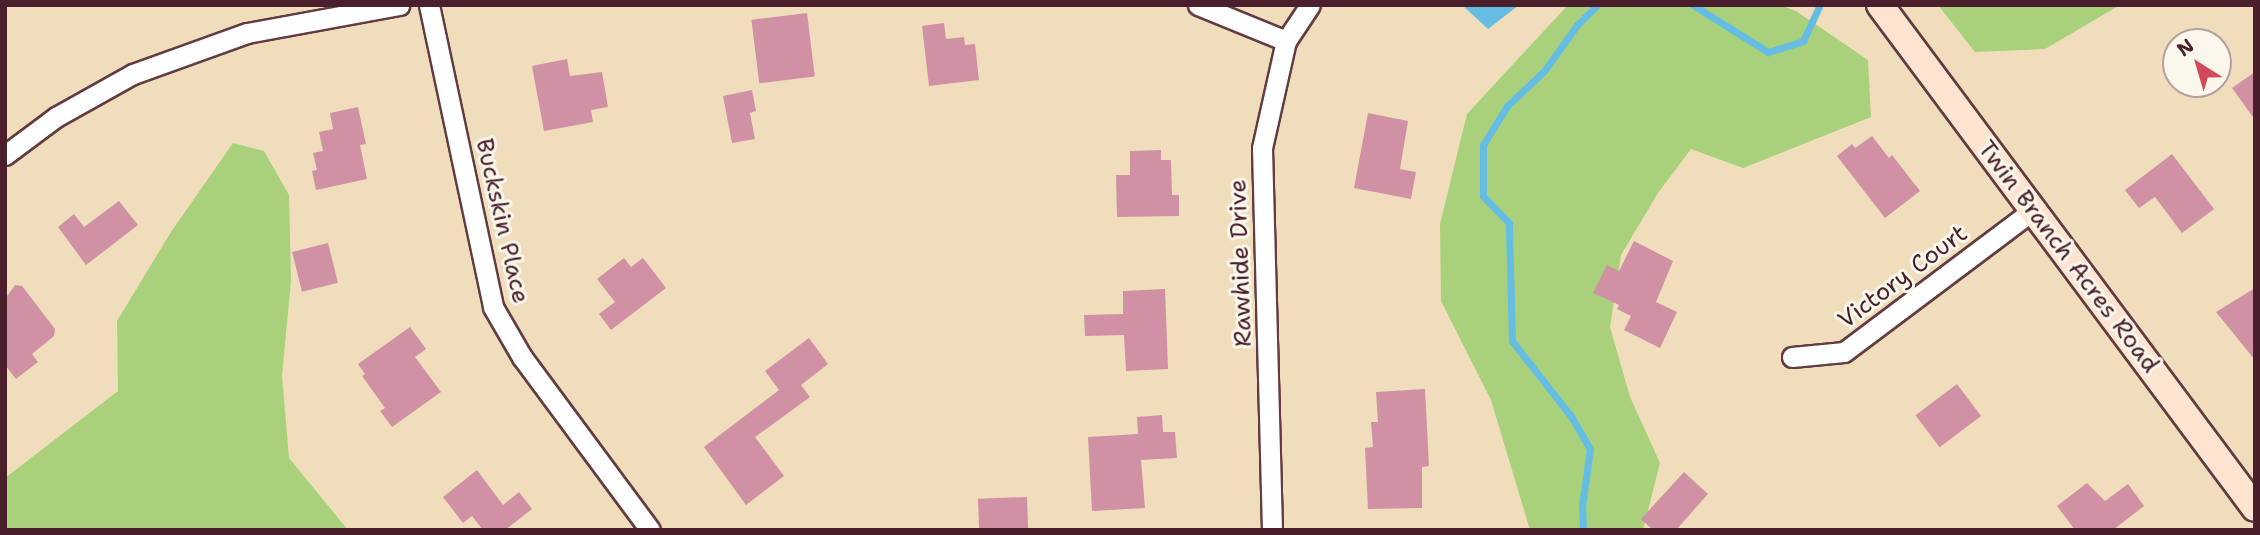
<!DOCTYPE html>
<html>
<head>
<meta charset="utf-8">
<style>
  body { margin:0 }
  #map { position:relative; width:2260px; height:535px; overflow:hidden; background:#efddbc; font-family:"Shantell Sans",sans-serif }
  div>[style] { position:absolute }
  .green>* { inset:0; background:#a9d17b }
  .water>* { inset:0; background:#66bde3 }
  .stream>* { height:7px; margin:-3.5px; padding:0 3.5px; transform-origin:3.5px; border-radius:3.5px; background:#66bde3 }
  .building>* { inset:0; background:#d091a5; transform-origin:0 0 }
  .roads { filter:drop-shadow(2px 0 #633c41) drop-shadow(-2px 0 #633c41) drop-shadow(0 2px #633c41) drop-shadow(0 -2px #633c41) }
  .street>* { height:19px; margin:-9.5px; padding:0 9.5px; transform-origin:9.5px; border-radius:9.5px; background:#fff }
  .secondary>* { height:26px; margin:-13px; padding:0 13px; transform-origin:13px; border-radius:13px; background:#fde4d0 }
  span { translate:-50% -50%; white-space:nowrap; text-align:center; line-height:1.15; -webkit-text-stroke:6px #fbf7ec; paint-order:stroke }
  .street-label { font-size:24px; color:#4a1f2b }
  .frame { position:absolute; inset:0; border:7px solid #4a1f2b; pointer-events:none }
  .north { position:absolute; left:2162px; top:28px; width:70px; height:70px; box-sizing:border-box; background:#fbf7ec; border:2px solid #b4a19f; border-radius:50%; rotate:323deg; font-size:19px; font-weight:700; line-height:28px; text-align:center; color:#4a1f2b }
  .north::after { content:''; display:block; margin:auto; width:24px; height:32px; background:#d1495b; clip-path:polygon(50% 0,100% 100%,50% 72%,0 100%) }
</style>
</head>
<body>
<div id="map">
  <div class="green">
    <i style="clip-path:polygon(1568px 5px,1780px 5px,1796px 11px,1868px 60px,1871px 117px,1743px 168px,1691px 149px,1658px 193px,1621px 255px,1610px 327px,1630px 397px,1660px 463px,1643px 530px,1530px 530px,1491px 400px,1441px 301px,1440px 224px,1467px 114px)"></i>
    <i style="clip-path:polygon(1938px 5px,2120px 5px,2045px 49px,1975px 52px)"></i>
    <i style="clip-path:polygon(233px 143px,264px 151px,289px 195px,291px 281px,282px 376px,289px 458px,348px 530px,5px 530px,5px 478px,118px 391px,117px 321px,171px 232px)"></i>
  </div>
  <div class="water">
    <i style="clip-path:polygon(1462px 5px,1519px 5px,1488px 29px)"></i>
  </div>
  <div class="stream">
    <i style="left:1693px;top:5px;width:89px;rotate:32.1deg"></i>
    <i style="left:1768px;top:52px;width:37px;rotate:-17deg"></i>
    <i style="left:1803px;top:41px;width:40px;rotate:-65deg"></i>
    <i style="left:1583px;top:530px;width:24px;rotate:-92deg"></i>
    <i style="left:1582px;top:506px;width:58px;rotate:-82deg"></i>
    <i style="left:1590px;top:449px;width:39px;rotate:-120deg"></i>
    <i style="left:1570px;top:415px;width:94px;rotate:-128.1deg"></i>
    <i style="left:1512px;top:341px;width:118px;rotate:-91.5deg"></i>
    <i style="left:1509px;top:223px;width:37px;rotate:-134deg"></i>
    <i style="left:1483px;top:196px;width:51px;rotate:-90deg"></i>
    <i style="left:1483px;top:145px;width:46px;rotate:-58.4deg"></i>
    <i style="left:1507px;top:106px;width:51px;rotate:-43.4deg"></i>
    <i style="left:1544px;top:71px;width:57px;rotate:-54.3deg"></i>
    <i style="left:1577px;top:25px;width:28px;rotate:-45deg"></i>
  </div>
  <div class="building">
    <i style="left:807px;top:13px;width:64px;height:56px;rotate:83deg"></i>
    <i style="clip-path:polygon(944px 23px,946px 39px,964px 37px,965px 45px,975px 44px,979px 80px,929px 86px,922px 26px)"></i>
    <i style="clip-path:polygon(567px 59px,570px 76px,602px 72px,608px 107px,591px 110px,593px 122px,544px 131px,532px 66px)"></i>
    <i style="clip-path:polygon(2255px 72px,2255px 120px,2232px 88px)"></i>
    <i style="clip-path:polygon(752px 90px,756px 111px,750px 113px,755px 139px,732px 143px,723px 96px)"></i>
    <i style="clip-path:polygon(358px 107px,366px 144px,360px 145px,367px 179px,316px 190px,312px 171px,317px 170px,313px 153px,323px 151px,319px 132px,333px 129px,330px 113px)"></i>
    <i style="clip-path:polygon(1368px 113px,1408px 121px,1400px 169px,1416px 172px,1411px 199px,1354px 188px)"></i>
    <i style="clip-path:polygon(1872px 136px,1889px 158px,1892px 155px,1920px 191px,1885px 218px,1837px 156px,1852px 144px,1855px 148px)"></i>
    <i style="clip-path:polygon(1161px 150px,1161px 160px,1171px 160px,1172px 195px,1179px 195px,1179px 216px,1117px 217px,1116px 175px,1130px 175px,1130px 151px)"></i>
    <i style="clip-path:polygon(2172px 154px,2214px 209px,2182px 233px,2155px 197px,2139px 208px,2125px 190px)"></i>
    <i style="clip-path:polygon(119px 201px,138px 225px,86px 265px,58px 227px,74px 214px,84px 227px)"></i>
    <i style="clip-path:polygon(1634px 241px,1673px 261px,1656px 302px,1677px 312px,1660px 348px,1624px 330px,1631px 316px,1617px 309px,1619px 305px,1593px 293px,1607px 265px,1619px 271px)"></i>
    <i style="left:328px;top:243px;width:41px;height:37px;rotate:76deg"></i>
    <i style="clip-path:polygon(624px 258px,631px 267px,643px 258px,666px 288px,611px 330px,599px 314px,615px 302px,597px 279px)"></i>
    <i style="clip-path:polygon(15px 285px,22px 286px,55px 329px,54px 336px,32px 354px,38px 362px,16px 379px,5px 365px,5px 299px)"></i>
    <i style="clip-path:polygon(2255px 288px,2255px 360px,2216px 312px)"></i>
    <i style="clip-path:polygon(1165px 289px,1168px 369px,1126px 371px,1124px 335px,1085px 336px,1084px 315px,1123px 314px,1123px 291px)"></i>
    <i style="clip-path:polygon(410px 327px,426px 349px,415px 357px,441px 392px,392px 427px,380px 411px,385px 408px,362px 376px,365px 374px,358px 364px)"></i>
    <i style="clip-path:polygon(809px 338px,828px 364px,801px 385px,810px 397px,755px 437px,784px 476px,746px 505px,704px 447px,779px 390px,765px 371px)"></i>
    <i style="left:1957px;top:384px;width:40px;height:52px;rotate:53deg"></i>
    <i style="clip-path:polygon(1425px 389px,1429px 466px,1422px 467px,1422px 508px,1368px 509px,1365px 448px,1373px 447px,1371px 422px,1378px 422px,1376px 392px)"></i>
    <i style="clip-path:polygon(1162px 415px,1163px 432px,1175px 432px,1177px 458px,1141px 460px,1145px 508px,1092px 511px,1088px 437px,1138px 434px,1137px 417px)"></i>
    <i style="clip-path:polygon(477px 470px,503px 505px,519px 492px,532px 509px,505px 530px,483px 530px,472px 516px,463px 523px,443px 497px)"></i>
    <i style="clip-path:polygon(1684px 472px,1708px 494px,1676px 530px,1653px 530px,1641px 519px)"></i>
    <i style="clip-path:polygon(2087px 483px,2105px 501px,2128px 484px,2144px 506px,2113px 530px,2075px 530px,2057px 506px)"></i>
    <i style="left:1027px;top:497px;width:33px;height:49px;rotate:88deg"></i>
  </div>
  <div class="roads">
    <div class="street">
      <i style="left:429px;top:5px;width:309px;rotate:78deg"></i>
      <i style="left:493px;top:307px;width:58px;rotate:59.9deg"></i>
      <i style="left:522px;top:357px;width:215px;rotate:53.5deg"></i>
      <i style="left:1198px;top:5px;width:95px;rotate:22.2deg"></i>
      <i style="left:5px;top:155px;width:64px;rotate:-36.7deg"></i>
      <i style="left:56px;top:117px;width:88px;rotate:-29.2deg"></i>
      <i style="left:133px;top:74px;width:121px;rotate:-19.8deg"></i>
      <i style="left:247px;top:33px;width:155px;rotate:-10.4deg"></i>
      <i style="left:1792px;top:357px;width:52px;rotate:-5.5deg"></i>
      <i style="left:1844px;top:352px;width:236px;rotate:-36.9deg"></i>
      <i style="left:1272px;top:530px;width:382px;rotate:-91.5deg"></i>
      <i style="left:1262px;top:148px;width:110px;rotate:-77.4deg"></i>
      <i style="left:1286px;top:41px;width:43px;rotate:-56.3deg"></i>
    </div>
    <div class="secondary">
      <i style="left:1880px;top:5px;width:627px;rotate:53.29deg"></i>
    </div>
  </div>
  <div class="street-label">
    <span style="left:502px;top:221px;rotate:77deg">Buckskin Place</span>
    <span style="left:2068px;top:257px;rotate:53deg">Twin Branch Acres Road</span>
    <span style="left:1241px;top:263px;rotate:-92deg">Rawhide Drive</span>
    <span style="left:1903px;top:277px;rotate:-37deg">Victory Court</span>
  </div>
  <div class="frame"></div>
  <div class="north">N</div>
</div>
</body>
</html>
